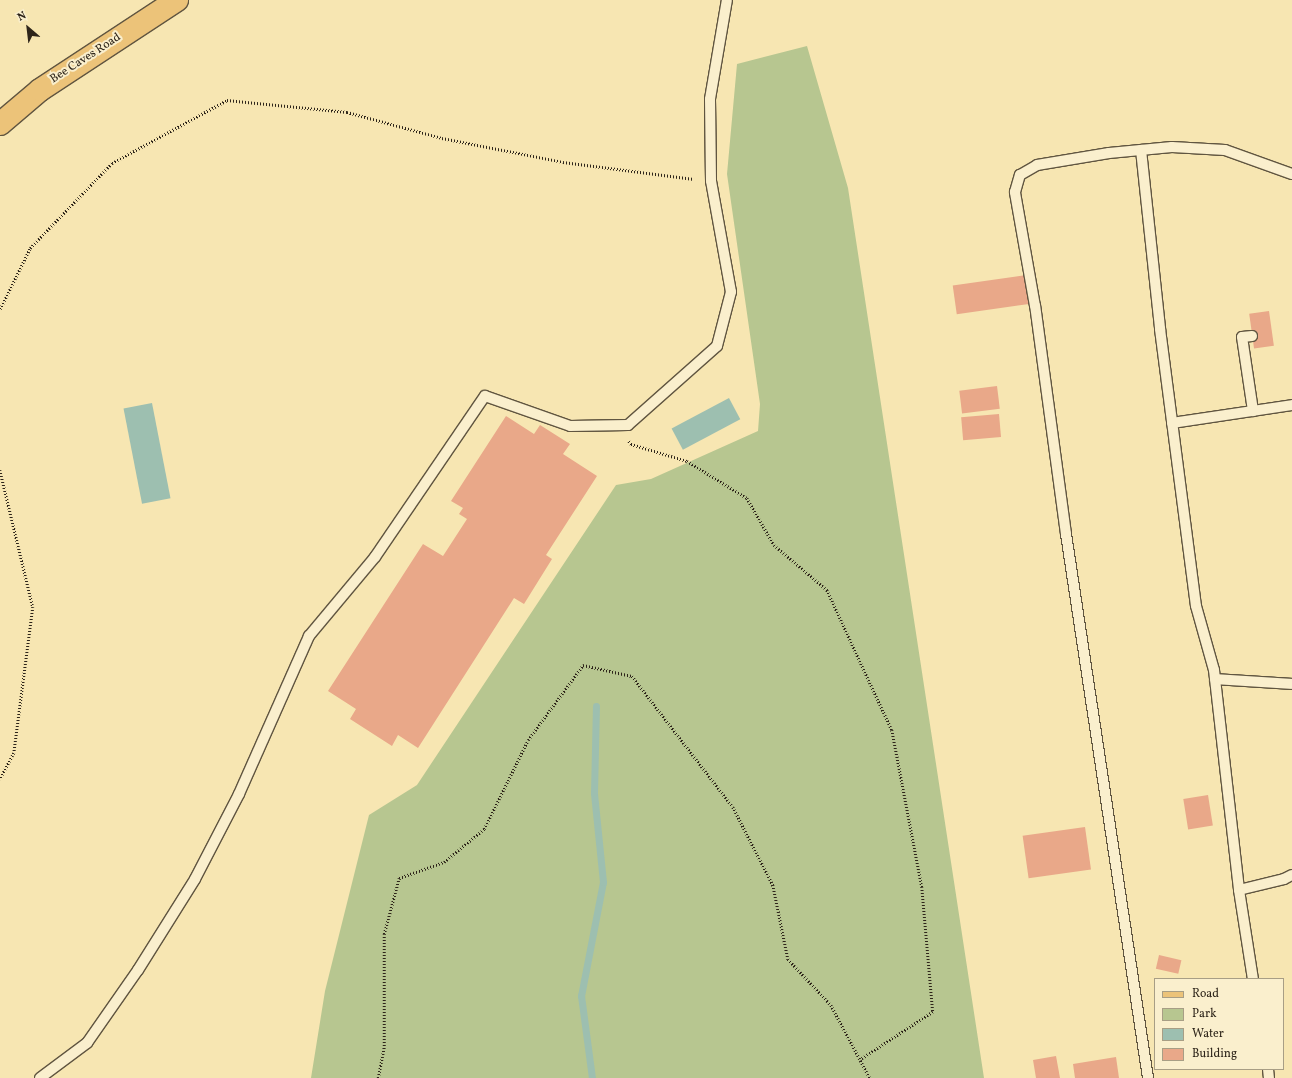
<!DOCTYPE html>
<html>
<head>
<meta charset="utf-8">
<style>
  body { margin:0 }
  #map { position:relative; width:1292px; height:1078px; overflow:hidden; background:#f7e6b2; font-family:Vollkorn,serif }
  div>[style] { position:absolute }
  .green>* { inset:0; background:#b7c690 }
  .water>* { inset:0; background:#9dbfb0; transform-origin:0 0 }
  .stream>* { height:7px; margin:-3.5px; padding:0 3.5px; transform-origin:3.5px; border-radius:3.5px; background:#9dbfb0 }
  .building>* { inset:0; background:#e9a889; transform-origin:0 0 }
  .path>* { height:2.5px; margin-top:-1.25px; transform-origin:0; background:repeating-linear-gradient(90deg,#2e251a 0 1px,transparent 0 3px) }
  .roads { filter:drop-shadow(1px 0 #605540) drop-shadow(-1px 0 #605540) drop-shadow(0 1px #605540) drop-shadow(0 -1px #605540) }
  .service>* { height:10px; margin:-5px; padding:0 5px; transform-origin:5px; border-radius:5px; background:#faefcd }
  .primary>* { height:22px; margin:-11px; padding:0 11px; transform-origin:11px; border-radius:11px; background:#ecc379 }
  span { translate:-50% -50%; white-space:nowrap; text-align:center; line-height:1.15; -webkit-text-stroke:4px #faefcd; paint-order:stroke }
  .street-label { font-size:12px; color:#2e251a }
  .legend { position:absolute; left:1154px; top:978px; width:130px; height:92px; box-sizing:border-box; background:#faefcd; border:1px solid #a89e85; margin:0; padding:5px 7px; list-style:none; font-size:12px; color:#2e251a }
  .legend li { display:flex; align-items:center; gap:8px; height:20px }
  .legend b { width:20px; border:1px solid #a89e85 }
  .north { position:absolute; left:8px; top:8px; width:40px; height:40px; -webkit-text-stroke:3px #faefcd; paint-order:stroke; rotate:332deg; font-size:11px; font-weight:700; line-height:16px; text-align:center; color:#2e251a }
  .north::after { content:''; display:block; margin:auto; width:14px; height:18px; background:#2e251a; clip-path:polygon(50% 0,100% 100%,50% 72%,0 100%) }
</style>
</head>
<body>
<div id="map">
  <div class="green">
    <i style="clip-path:polygon(807px 46px,848px 188px,984px 1078px,311px 1078px,325px 991px,369px 815px,417px 785px,616px 485px,651px 479px,758px 431px,760px 404px,727px 174px,737px 64px)"></i>
  </div>
  <div class="water">
    <i style="left:729px;top:398px;width:24px;height:65px;rotate:62deg"></i>
    <i style="left:152px;top:403px;width:97px;height:29px;rotate:79deg"></i>
  </div>
  <div class="stream">
    <i style="left:592px;top:1078px;width:83px;rotate:-97.6deg"></i>
    <i style="left:581px;top:996px;width:116px;rotate:-79.1deg"></i>
    <i style="left:603px;top:882px;width:89px;rotate:-95.8deg"></i>
    <i style="left:594px;top:793px;width:87px;rotate:-88.7deg"></i>
  </div>
  <div class="building">
    <i style="left:1027px;top:275px;width:29px;height:75px;rotate:82deg"></i>
    <i style="left:1269px;top:311px;width:35px;height:20px;rotate:82deg"></i>
    <i style="left:997px;top:386px;width:23px;height:38px;rotate:83deg"></i>
    <i style="left:999px;top:414px;width:23px;height:38px;rotate:85deg"></i>
    <i style="clip-path:polygon(506px 416px,534px 434px,540px 425px,570px 444px,563px 454px,597px 476px,546px 555px,552px 559px,524px 604px,514px 598px,418px 748px,398px 735px,392px 746px,350px 719px,356px 709px,328px 691px,423px 544px,443px 556px,467px 519px,459px 514px,463px 508px,451px 501px)"></i>
    <i style="left:1208px;top:795px;width:31px;height:25px;rotate:81deg"></i>
    <i style="left:1085px;top:827px;width:43px;height:63px;rotate:82deg"></i>
    <i style="left:1159px;top:955px;width:23px;height:14px;rotate:13deg"></i>
    <i style="clip-path:polygon(1056px 1056px,1060px 1078px,1036px 1078px,1033px 1060px)"></i>
    <i style="clip-path:polygon(1116px 1057px,1119px 1078px,1075px 1078px,1073px 1064px)"></i>
  </div>
  <div class="path">
    <i style="left:0;top:309px;width:68px;rotate:-63.8deg"></i>
    <i style="left:30px;top:248px;width:118px;rotate:-46deg"></i>
    <i style="left:112px;top:163px;width:131px;rotate:-28.7deg"></i>
    <i style="left:227px;top:100px;width:121px;rotate:5.7deg"></i>
    <i style="left:347px;top:112px;width:98px;rotate:15.3deg"></i>
    <i style="left:442px;top:138px;width:123px;rotate:11.2deg"></i>
    <i style="left:563px;top:162px;width:132px;rotate:7.4deg"></i>
    <i style="left:629px;top:441px;width:4px;rotate:56deg"></i>
    <i style="left:631px;top:444px;width:59px;rotate:16.9deg"></i>
    <i style="left:687px;top:461px;width:70px;rotate:31.7deg"></i>
    <i style="left:747px;top:498px;width:54px;rotate:60.1deg"></i>
    <i style="left:774px;top:545px;width:70px;rotate:40.3deg"></i>
    <i style="left:827px;top:590px;width:154px;rotate:65.1deg"></i>
    <i style="left:892px;top:730px;width:160px;rotate:79.2deg"></i>
    <i style="left:922px;top:887px;width:125px;rotate:85deg"></i>
    <i style="left:933px;top:1012px;width:87px;rotate:146.7deg"></i>
    <i style="left:0;top:470px;width:141px;rotate:76.5deg"></i>
    <i style="left:33px;top:607px;width:147px;rotate:97.4deg"></i>
    <i style="left:14px;top:753px;width:30px;rotate:118deg"></i>
    <i style="left:378px;top:1078px;width:33px;rotate:-79deg"></i>
    <i style="left:384px;top:1046px;width:112px;rotate:-90deg"></i>
    <i style="left:384px;top:934px;width:58px;rotate:-75deg"></i>
    <i style="left:399px;top:878px;width:48px;rotate:-19.6deg"></i>
    <i style="left:444px;top:862px;width:52px;rotate:-39.5deg"></i>
    <i style="left:484px;top:829px;width:99px;rotate:-63.7deg"></i>
    <i style="left:528px;top:740px;width:93px;rotate:-53.7deg"></i>
    <i style="left:583px;top:665px;width:50px;rotate:12.7deg"></i>
    <i style="left:632px;top:676px;width:165px;rotate:52.4deg"></i>
    <i style="left:733px;top:807px;width:88px;rotate:62.9deg"></i>
    <i style="left:773px;top:885px;width:76px;rotate:78.5deg"></i>
    <i style="left:788px;top:959px;width:63px;rotate:46.9deg"></i>
    <i style="left:831px;top:1005px;width:83px;rotate:61.9deg"></i>
  </div>
  <div class="roads">
    <div class="service">
      <i style="left:1141px;top:150px;width:180px;rotate:83.9deg"></i>
      <i style="left:1160px;top:329px;width:279px;rotate:82.6deg"></i>
      <i style="left:1196px;top:606px;width:66px;rotate:74.3deg"></i>
      <i style="left:1214px;top:670px;width:221px;rotate:83.5deg"></i>
      <i style="left:1239px;top:890px;width:90px;rotate:81.1deg"></i>
      <i style="left:1252px;top:336px;width:10px;rotate:174deg"></i>
      <i style="left:1242px;top:337px;width:75px;rotate:81.5deg"></i>
      <i style="left:1172px;top:423px;width:121px;rotate:-8.5deg"></i>
      <i style="left:1215px;top:679px;width:77px;rotate:3.7deg"></i>
      <i style="left:1239px;top:890px;width:46px;rotate:-13.7deg"></i>
      <i style="left:1284px;top:879px;width:9px;rotate:-27deg"></i>
      <i style="left:1268px;top:1069px;width:9px;rotate:84deg"></i>
      <i style="left:40px;top:1078px;width:59px;rotate:-36.7deg"></i>
      <i style="left:87px;top:1043px;width:89px;rotate:-55.1deg"></i>
      <i style="left:138px;top:970px;width:107px;rotate:-57.9deg"></i>
      <i style="left:195px;top:879px;width:96px;rotate:-62.6deg"></i>
      <i style="left:239px;top:794px;width:173px;rotate:-66.1deg"></i>
      <i style="left:309px;top:636px;width:103px;rotate:-50.1deg"></i>
      <i style="left:375px;top:557px;width:195px;rotate:-55.7deg"></i>
      <i style="left:485px;top:396px;width:90px;rotate:19.4deg"></i>
      <i style="left:570px;top:426px;width:58px;rotate:-1deg"></i>
      <i style="left:628px;top:425px;width:119px;rotate:-41.6deg"></i>
      <i style="left:717px;top:346px;width:56px;rotate:-75.5deg"></i>
      <i style="left:731px;top:292px;width:113px;rotate:-100.2deg"></i>
      <i style="left:711px;top:181px;width:82px;rotate:-90.7deg"></i>
      <i style="left:710px;top:99px;width:100px;rotate:-80.3deg"></i>
      <i style="left:1148px;top:1078px;width:550px;rotate:-98.57deg"></i>
      <i style="left:1066px;top:534px;width:230px;rotate:-97.7deg"></i>
      <i style="left:1035px;top:306px;width:116px;rotate:-100deg"></i>
      <i style="left:1015px;top:192px;width:18px;rotate:-74deg"></i>
      <i style="left:1020px;top:175px;width:20px;rotate:-30deg"></i>
      <i style="left:1037px;top:165px;width:73px;rotate:-9.5deg"></i>
      <i style="left:1109px;top:153px;width:63px;rotate:-5.4deg"></i>
      <i style="left:1172px;top:147px;width:53px;rotate:3.2deg"></i>
      <i style="left:1225px;top:150px;width:71px;rotate:19.7deg"></i>
    </div>
    <div class="primary">
      <i style="left:0;top:124px;width:52px;rotate:-40.4deg"></i>
      <i style="left:40px;top:90px;width:164px;rotate:-33.3deg"></i>
    </div>
  </div>
  <div class="street-label">
    <span style="left:86px;top:59px;rotate:-33deg">Bee Caves Road</span>
  </div>
  <ul class="legend">
  <li><b style="height:5px;background:#ecc379"></b>Road</li>
  <li><b style="height:11px;background:#b7c690"></b>Park</li>
  <li><b style="height:11px;background:#9dbfb0"></b>Water</li>
  <li><b style="height:11px;background:#e9a889"></b>Building</li>
  </ul>
  <div class="north">N</div>
</div>
</body>
</html>
